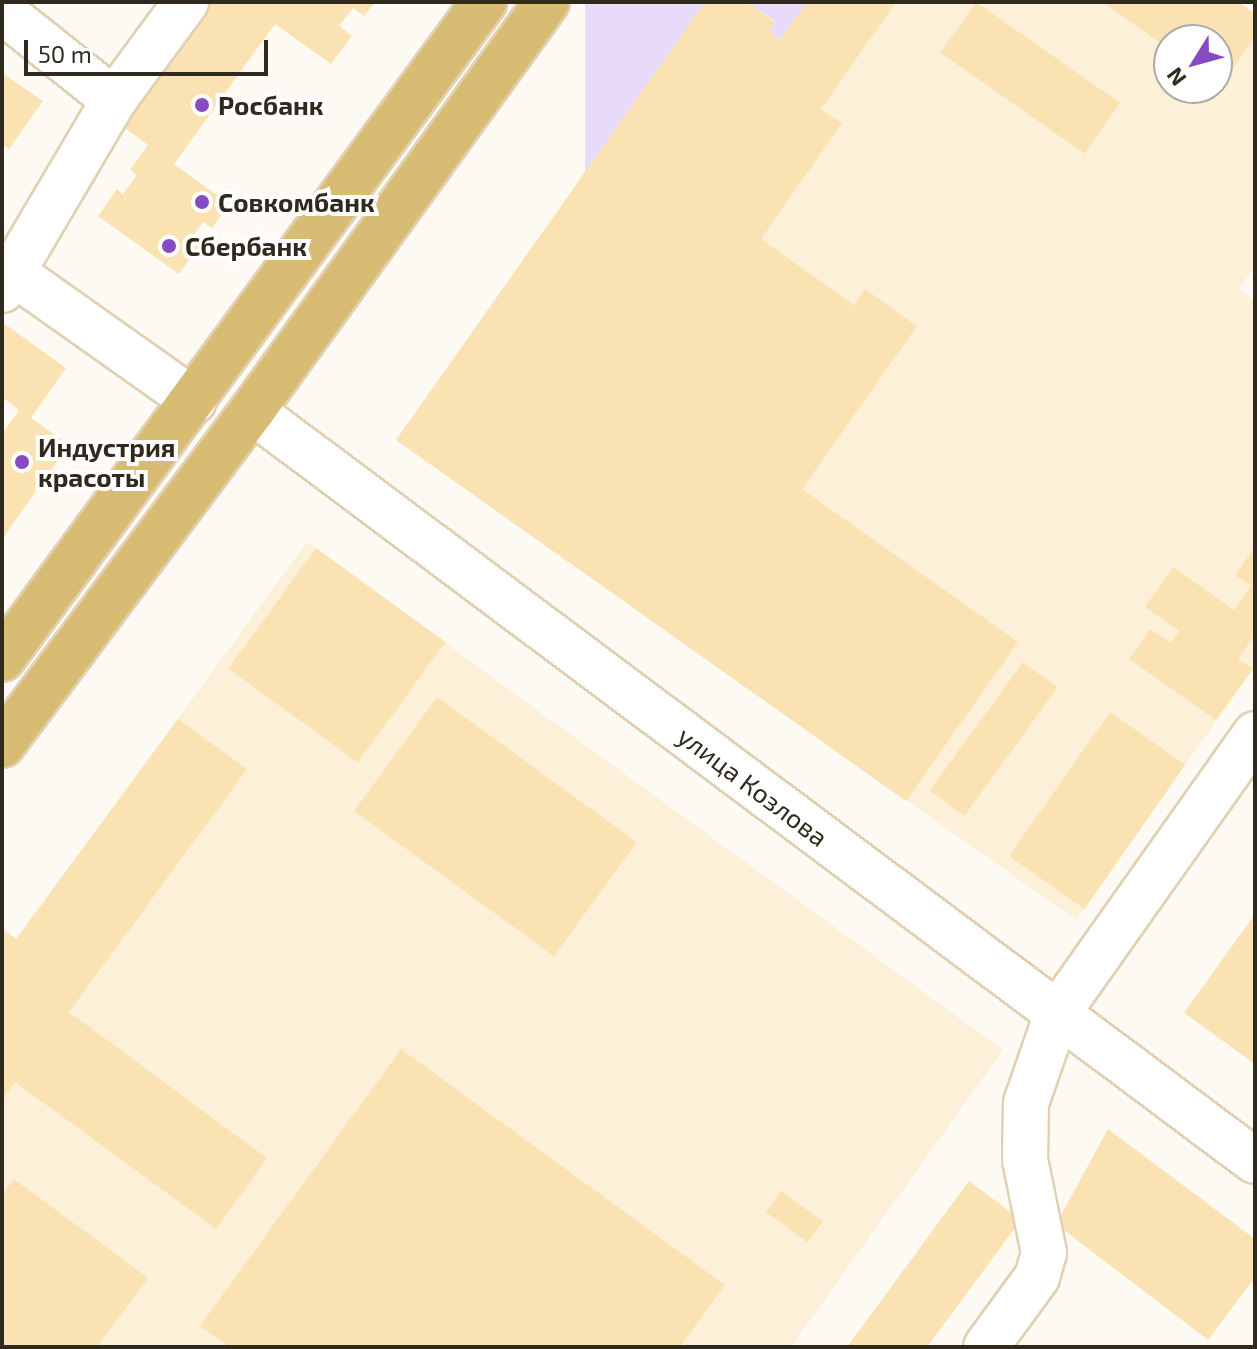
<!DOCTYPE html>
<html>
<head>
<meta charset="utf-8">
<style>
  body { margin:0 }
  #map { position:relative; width:1257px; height:1349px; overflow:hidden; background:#fdfaf4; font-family:"Exo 2",sans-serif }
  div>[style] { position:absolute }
  .built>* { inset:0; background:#fcf0d9 }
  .green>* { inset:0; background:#e8dbf9; transform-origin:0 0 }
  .building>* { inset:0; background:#fbe2b2; transform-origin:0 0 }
  .roads { filter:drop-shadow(2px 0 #e1d0b2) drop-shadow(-2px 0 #e1d0b2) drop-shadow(0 2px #e1d0b2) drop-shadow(0 -2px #e1d0b2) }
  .minor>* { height:44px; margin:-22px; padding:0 22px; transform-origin:22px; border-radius:22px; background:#fff }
  .major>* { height:44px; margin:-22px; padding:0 22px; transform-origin:22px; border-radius:22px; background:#d9bc74 }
  .dots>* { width:22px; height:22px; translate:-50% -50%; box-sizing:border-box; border:4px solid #fff; border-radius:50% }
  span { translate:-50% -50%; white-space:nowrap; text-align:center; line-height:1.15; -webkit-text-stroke:8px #fff; paint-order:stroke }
  .poi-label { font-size:26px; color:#302a1e; font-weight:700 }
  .left { translate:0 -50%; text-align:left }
  .street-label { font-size:26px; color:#302a1e }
  .frame { position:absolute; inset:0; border:4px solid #302a1e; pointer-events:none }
  .north { position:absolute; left:1153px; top:24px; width:80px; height:80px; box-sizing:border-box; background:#fff; border:2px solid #acaaa5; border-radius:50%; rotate:233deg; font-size:22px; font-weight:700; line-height:32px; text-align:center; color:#302a1e }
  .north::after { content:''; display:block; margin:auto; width:28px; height:36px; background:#874bc1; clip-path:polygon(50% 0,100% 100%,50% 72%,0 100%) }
  .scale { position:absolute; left:24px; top:40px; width:244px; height:36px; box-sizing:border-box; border:4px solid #302a1e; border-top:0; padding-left:10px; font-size:24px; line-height:28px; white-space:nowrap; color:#302a1e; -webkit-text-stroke:6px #fff; paint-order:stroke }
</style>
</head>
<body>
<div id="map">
  <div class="built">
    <i style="clip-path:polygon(evenodd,705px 2px,747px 2px,775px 22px,780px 39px,807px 2px,1239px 2px,1255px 14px,1255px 266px,1239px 289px,1255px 301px,1255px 666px,1076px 920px,396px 440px,705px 2px,1169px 40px,1217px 40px,1217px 88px,1169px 88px,1169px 40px)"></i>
    <i style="clip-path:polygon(307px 542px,1003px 1050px,791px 1347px,2px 1347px,2px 929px,17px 939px)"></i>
  </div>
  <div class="green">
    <i style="left:585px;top:2px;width:120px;height:467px"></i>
    <i style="clip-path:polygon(747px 2px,807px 2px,780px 40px,769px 31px,775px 21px)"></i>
  </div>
  <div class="building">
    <i style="clip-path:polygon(211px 2px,375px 2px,364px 16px,353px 8px,339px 26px,352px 36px,331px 64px,275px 24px,174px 164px,229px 204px,212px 228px,203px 222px,191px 239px,200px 245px,179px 274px,98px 216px,117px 189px,123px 194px,137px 175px,130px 170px,148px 145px,122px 126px)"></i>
    <i style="clip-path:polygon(705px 2px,747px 2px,775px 22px,769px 31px,780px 40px,807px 2px,896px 2px,821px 109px,842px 123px,761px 239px,854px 305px,865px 289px,917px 326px,802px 489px,1018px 642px,906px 801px,396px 440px)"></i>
    <i style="left:976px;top:2px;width:176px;height:62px;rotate:35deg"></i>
    <i style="clip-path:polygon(1102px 2px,1239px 2px,1255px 14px,1255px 37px,1221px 86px,1217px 40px,1169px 40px,1169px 49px)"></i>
    <i style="clip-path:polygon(2px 73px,43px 101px,9px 149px,2px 144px)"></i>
    <i style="clip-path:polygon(2px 322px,66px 368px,31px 418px,69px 445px,2px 539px,2px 434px,19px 410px,2px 397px)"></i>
    <i style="clip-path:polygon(1255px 547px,1255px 635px,1238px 659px,1253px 669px,1216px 720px,1129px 659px,1150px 629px,1171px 643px,1179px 631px,1145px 607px,1173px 567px,1234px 610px,1251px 586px,1235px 575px)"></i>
    <i style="left:316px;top:548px;width:160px;height:149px;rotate:36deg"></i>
    <i style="left:1023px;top:662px;width:43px;height:159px;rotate:36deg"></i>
    <i style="left:437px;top:697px;width:247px;height:141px;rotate:36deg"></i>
    <i style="left:1110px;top:712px;width:92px;height:176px;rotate:35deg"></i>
    <i style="clip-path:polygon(178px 719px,247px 769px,69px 1012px,267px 1158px,216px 1229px,15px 1082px,2px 1100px,2px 929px,16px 939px)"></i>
    <i style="clip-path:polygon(1255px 914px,1255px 1064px,1184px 1013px)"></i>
    <i style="clip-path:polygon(401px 1049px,725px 1285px,680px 1347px,229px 1347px,200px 1326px)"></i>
    <i style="clip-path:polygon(1108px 1129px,1255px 1239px,1255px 1277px,1208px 1340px,1056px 1224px)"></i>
    <i style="clip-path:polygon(14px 1179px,148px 1278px,97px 1347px,2px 1347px,2px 1195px)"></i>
    <i style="clip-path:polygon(969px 1181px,1021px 1220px,927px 1347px,847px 1347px)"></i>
    <i style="left:781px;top:1191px;width:52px;height:26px;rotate:36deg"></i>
  </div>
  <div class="roads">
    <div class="minor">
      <i style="left:2px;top:11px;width:143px;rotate:38.5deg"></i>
      <i style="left:2px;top:265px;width:235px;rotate:35.3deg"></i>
      <i style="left:2px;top:290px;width:221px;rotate:-59.5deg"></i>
      <i style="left:114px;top:100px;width:122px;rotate:-53.7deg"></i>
      <i style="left:252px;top:411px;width:1252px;rotate:36.79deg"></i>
      <i style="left:986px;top:1347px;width:87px;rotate:-53.9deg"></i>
      <i style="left:1037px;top:1277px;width:25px;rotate:-74deg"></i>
      <i style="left:1044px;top:1253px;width:95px;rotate:-101.5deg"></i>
      <i style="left:1025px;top:1160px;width:57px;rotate:-89deg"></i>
      <i style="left:1026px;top:1103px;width:94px;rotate:-70.8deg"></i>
      <i style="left:1057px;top:1014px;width:343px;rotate:-54.7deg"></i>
    </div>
    <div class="major">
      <i style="left:2px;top:659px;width:815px;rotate:-53.73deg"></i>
      <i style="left:2px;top:745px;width:417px;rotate:-53.2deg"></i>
      <i style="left:252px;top:411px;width:504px;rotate:-54.2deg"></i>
    </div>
  </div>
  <div class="dots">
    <i style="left:202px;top:105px;background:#874bc1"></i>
    <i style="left:202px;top:202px;background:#874bc1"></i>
    <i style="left:169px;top:246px;background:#874bc1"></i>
    <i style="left:22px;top:462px;background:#874bc1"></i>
  </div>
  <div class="poi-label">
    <span class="left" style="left:218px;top:105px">Росбанк</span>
    <span class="left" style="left:218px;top:202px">Совкомбанк</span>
    <span class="left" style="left:185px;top:246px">Сбербанк</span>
    <span class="left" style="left:38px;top:462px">Индустрия<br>красоты</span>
  </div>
  <div class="street-label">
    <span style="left:753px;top:786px;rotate:37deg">улица Козлова</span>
  </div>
  <div class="frame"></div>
  <div class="north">N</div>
  <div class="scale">50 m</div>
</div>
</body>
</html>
